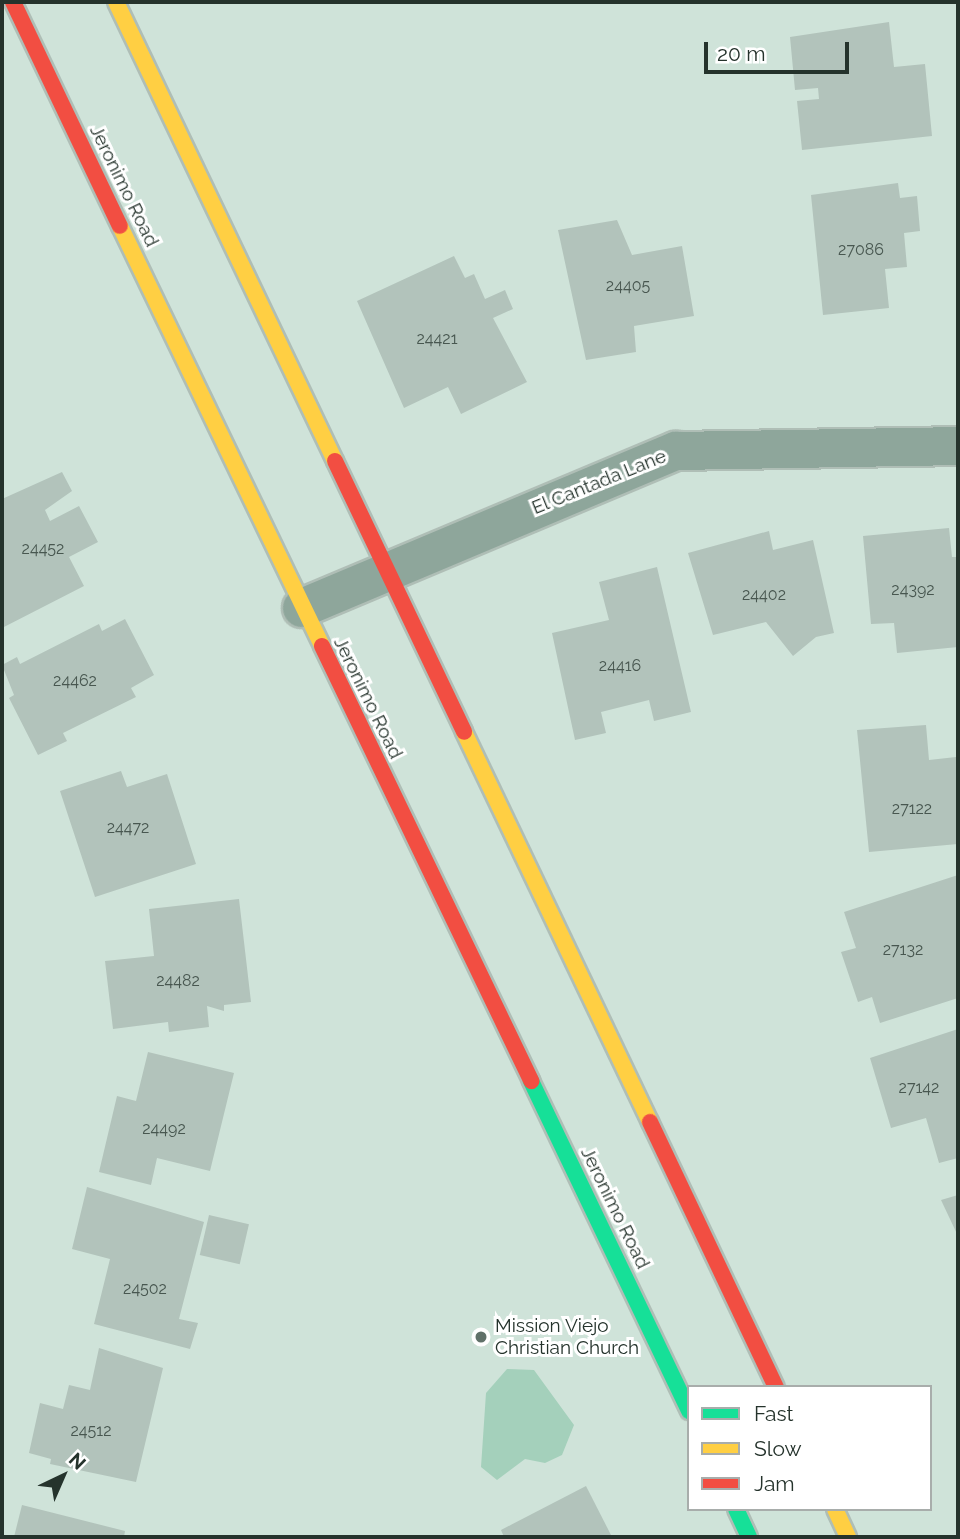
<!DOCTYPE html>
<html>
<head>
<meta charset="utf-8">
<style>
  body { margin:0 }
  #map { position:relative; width:960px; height:1539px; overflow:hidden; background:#cfe3d9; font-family:Raleway,sans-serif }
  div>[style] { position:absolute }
  .green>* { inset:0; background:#a4d0bb }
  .building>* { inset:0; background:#b2c3bb; transform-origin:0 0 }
  .roads { filter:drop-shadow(2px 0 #afbeb6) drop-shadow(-2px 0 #afbeb6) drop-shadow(0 2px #afbeb6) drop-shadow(0 -2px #afbeb6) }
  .street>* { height:38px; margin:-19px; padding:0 19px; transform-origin:19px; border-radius:19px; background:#8ea69b }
  .fast>* { height:16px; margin:-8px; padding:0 8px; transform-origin:8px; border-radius:8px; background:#16e098 }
  .slow>* { height:16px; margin:-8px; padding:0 8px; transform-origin:8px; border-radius:8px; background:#ffcf43 }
  .jam>* { height:16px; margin:-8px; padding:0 8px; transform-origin:8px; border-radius:8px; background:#f24e42 }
  .dots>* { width:19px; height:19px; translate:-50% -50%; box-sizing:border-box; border:4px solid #fff; border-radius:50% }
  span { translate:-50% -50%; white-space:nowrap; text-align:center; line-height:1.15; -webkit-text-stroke:6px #fff; paint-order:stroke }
  .number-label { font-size:16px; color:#485750 }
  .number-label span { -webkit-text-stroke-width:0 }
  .street-label { font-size:19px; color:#25332c }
  .poi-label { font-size:19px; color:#25332c }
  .left { translate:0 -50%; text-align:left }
  .frame { position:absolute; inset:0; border:4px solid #25332c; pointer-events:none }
  .legend { position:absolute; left:687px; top:1385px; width:245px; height:126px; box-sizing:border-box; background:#fff; border:2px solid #a8adab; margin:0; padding:9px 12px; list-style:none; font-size:21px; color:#25332c }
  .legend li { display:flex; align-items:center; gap:14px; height:35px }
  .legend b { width:35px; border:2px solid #a8adab }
  .north { position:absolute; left:28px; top:1441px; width:70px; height:70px; -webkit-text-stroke:5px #fff; paint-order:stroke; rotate:44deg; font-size:19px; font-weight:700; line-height:28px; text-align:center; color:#25332c }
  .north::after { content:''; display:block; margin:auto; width:24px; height:32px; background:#25332c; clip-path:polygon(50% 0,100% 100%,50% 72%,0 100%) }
  .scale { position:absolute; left:704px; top:42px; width:145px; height:32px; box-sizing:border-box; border:4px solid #25332c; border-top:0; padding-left:9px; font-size:21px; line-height:24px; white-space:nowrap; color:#25332c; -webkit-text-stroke:5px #fff; paint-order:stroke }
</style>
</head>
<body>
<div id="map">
  <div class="green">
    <i style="clip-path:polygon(507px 1369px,534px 1370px,574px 1425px,562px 1455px,545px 1463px,525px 1459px,497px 1480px,481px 1467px,486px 1393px)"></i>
  </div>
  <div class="building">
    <i style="clip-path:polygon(889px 22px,894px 67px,925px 64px,932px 136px,802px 150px,797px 101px,819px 99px,818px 88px,795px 90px,790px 37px)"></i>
    <i style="clip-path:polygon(898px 183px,900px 198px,917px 196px,920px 231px,904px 233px,907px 267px,885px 269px,889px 308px,823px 315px,811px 195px)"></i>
    <i style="clip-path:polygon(617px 220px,632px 255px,682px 246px,694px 316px,634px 326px,636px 352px,586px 360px,558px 230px)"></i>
    <i style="clip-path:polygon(454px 256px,465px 278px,474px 274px,485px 299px,505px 290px,513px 309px,493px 318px,527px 382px,461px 414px,448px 387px,404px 408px,357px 301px)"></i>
    <i style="clip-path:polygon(62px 472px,72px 491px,45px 510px,50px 521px,79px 506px,98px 542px,69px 557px,84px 586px,2px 628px,2px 499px)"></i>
    <i style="clip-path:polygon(949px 528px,952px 557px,958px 557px,958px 647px,897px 653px,894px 623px,871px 624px,863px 536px)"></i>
    <i style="clip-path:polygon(769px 531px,773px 550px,813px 540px,834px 633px,816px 637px,793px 656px,766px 622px,713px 635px,688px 553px)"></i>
    <i style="clip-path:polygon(657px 567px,691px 712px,654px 721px,649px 700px,601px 712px,606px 733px,575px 740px,552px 633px,609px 620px,599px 582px)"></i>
    <i style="clip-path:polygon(125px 619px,154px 675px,131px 688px,136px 697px,63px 733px,67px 741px,38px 755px,9px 698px,14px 695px,2px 665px,17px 657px,20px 664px,99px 624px,102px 631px)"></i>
    <i style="clip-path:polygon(926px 725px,929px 760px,956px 757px,958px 844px,869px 852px,857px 730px)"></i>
    <i style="clip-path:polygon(121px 771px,127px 787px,167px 774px,196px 864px,95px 897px,60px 791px)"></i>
    <i style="clip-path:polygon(958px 875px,958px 998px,880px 1023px,872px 997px,858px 1002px,841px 952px,856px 948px,844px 912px)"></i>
    <i style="clip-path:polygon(239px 899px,251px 1002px,224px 1005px,224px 1011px,207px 1006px,209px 1027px,169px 1032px,168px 1022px,113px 1029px,105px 961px,154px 956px,149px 909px)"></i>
    <i style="clip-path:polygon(958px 1029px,958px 1158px,939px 1163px,926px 1118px,891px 1128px,870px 1058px)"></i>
    <i style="clip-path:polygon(148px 1052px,234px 1073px,210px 1171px,157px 1158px,151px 1185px,99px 1172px,117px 1096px,136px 1101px)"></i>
    <i style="clip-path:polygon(87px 1187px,204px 1222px,179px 1319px,198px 1323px,190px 1349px,94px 1324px,110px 1259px,72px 1249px)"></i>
    <i style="clip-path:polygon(958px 1195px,958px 1236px,941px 1200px)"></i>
    <i style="left:209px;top:1215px;width:41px;height:41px;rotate:13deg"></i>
    <i style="clip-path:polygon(99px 1348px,163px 1368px,136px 1482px,50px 1464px,51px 1459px,29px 1453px,40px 1403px,63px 1409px,69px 1385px,90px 1390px)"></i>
    <i style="clip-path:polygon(586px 1486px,612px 1537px,504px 1537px,501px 1530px)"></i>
    <i style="clip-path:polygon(22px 1505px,125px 1531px,124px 1537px,14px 1537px)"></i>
  </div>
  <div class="roads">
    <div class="street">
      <i style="left:302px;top:608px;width:406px;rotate:-22.8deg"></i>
      <i style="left:676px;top:451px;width:282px;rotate:-1deg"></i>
    </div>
    <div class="fast">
      <i style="left:531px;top:1081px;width:366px;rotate:64.4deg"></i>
      <i style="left:736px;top:1509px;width:31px;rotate:65deg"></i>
    </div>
    <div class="slow">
      <i style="left:116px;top:2px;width:509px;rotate:64.49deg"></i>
      <i style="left:120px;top:226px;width:466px;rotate:64.3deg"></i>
      <i style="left:464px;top:732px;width:432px;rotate:64.5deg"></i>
      <i style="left:835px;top:1509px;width:31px;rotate:65deg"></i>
    </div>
    <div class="jam">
      <i style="left:13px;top:2px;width:248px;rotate:64.5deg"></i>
      <i style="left:335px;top:461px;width:300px;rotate:64.5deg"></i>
      <i style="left:322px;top:646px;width:483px;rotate:64.3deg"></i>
      <i style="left:650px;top:1122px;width:293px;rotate:64.6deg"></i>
    </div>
  </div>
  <div class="dots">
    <i style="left:481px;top:1337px;background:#607169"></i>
  </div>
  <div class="number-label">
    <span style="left:861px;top:250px">27086</span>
    <span style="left:628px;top:286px">24405</span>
    <span style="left:437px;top:339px">24421</span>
    <span style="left:43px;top:549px">24452</span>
    <span style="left:913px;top:590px">24392</span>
    <span style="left:764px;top:595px">24402</span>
    <span style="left:620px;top:666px">24416</span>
    <span style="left:75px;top:681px">24462</span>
    <span style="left:912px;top:809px">27122</span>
    <span style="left:128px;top:828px">24472</span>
    <span style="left:903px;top:950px">27132</span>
    <span style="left:178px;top:981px">24482</span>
    <span style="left:919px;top:1088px">27142</span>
    <span style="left:164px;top:1129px">24492</span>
    <span style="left:145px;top:1289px">24502</span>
    <span style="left:91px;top:1431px">24512</span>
  </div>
  <div class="street-label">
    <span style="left:124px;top:186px;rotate:64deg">Jeronimo Road</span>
    <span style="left:599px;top:482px;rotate:-22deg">El Cantada Lane</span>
    <span style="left:368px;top:698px;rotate:64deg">Jeronimo Road</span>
    <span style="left:615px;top:1208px;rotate:64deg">Jeronimo Road</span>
  </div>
  <div class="poi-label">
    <span class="left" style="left:495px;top:1337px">Mission Viejo<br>Christian Church</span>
  </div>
  <div class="frame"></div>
  <ul class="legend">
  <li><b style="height:9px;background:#16e098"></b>Fast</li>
  <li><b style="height:9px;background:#ffcf43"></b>Slow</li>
  <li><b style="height:9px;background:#f24e42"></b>Jam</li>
  </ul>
  <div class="north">N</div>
  <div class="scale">20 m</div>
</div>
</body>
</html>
